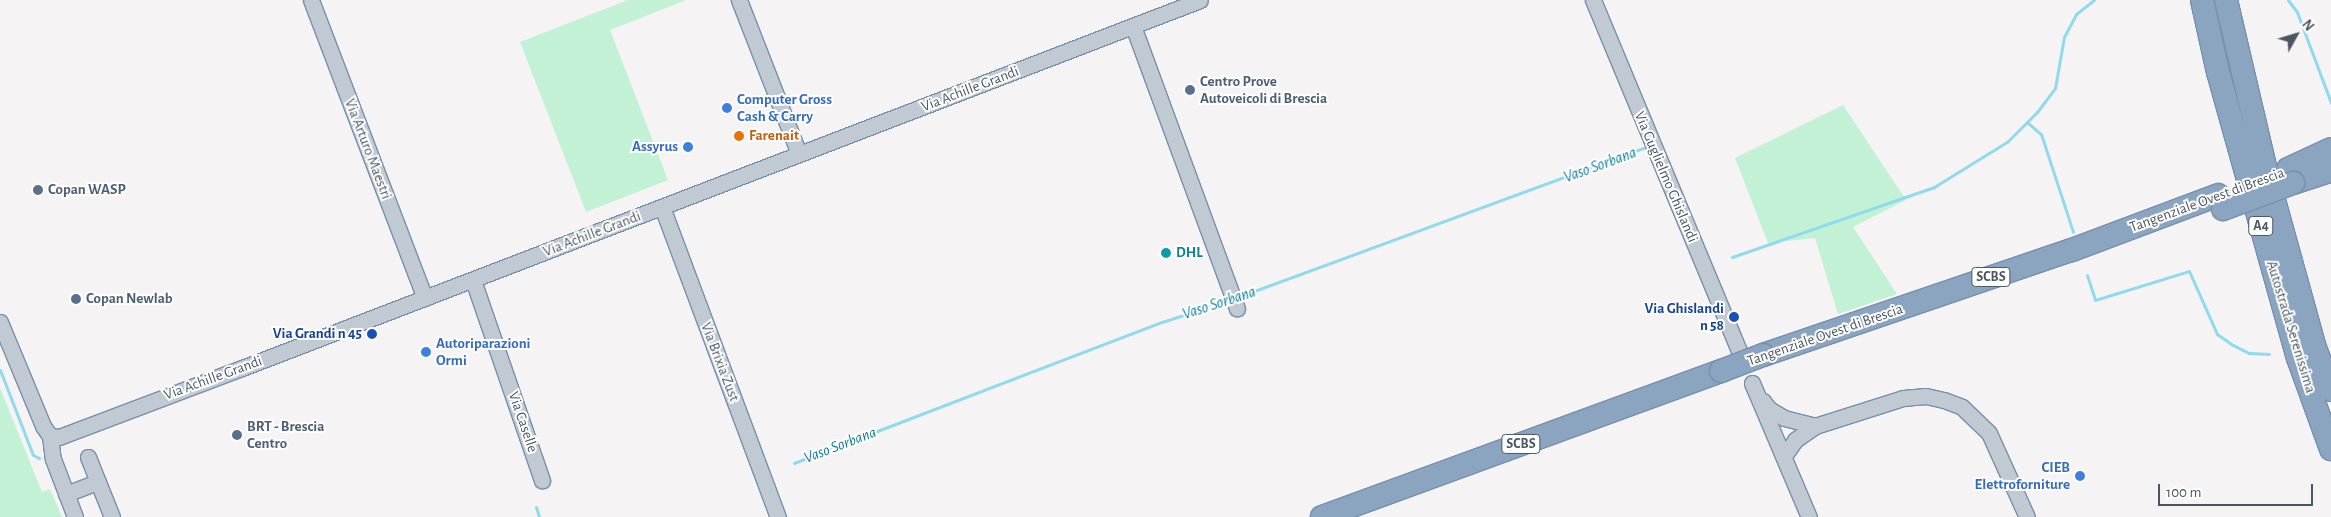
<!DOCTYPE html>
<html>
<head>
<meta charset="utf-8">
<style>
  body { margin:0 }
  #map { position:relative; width:2331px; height:517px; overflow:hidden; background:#f5f3f3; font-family:"Alegreya Sans",sans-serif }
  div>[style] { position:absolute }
  .green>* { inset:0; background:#c3f1d5 }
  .stream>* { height:3px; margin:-1.5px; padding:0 1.5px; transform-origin:1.5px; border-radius:1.5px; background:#90daee }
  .roads { filter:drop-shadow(1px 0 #7690ad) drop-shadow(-1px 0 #7690ad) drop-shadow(0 1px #7690ad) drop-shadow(0 -1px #7690ad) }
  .minor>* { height:15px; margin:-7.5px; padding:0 7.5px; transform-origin:7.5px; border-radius:7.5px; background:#c1cad2 }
  .highway>* { height:22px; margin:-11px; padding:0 11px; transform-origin:11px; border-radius:11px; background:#8ba5c1 }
  .bridges { filter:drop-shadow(1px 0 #7690ad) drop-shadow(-1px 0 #7690ad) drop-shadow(0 1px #7690ad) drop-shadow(0 -1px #7690ad) }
  .highway-bridge>* { height:22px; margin:-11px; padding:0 11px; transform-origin:11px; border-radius:11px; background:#8ba5c1 }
  .dots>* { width:14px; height:14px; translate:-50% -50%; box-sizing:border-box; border:2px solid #fff; border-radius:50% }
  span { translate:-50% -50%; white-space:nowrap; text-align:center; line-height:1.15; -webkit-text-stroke:4px #fff; paint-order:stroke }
  .shield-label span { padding:1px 4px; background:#fff; border:1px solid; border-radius:4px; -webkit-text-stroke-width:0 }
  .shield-label { font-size:14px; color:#4a5661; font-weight:700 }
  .service-label { font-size:15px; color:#4e5e75; font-weight:700 }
  .left { translate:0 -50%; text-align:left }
  .street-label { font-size:15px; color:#4a5661 }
  .shop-label { font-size:15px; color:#366cbe; font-weight:700 }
  .right { translate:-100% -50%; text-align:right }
  .food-label { font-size:15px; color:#c56008; font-weight:700 }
  .culture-label { font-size:15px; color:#0d838f; font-weight:700 }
  .transit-label { font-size:15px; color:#164399; font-weight:700 }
  .water-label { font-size:16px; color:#0c7c9b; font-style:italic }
  .north { position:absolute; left:2271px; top:10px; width:50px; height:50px; -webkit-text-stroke:4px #fff; paint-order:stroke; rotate:51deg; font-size:14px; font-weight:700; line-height:20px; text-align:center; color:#4a5661 }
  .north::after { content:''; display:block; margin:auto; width:18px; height:22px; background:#4a5661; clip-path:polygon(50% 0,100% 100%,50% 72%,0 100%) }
  .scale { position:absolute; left:2158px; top:484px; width:155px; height:22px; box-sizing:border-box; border:2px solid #4a5661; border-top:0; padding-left:6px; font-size:15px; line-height:18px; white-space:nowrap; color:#4a5661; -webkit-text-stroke:4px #fff; paint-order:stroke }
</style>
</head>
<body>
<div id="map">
  <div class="green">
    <i style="clip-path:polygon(628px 0,686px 0,610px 30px,668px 180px,586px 212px,520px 42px)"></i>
    <i style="clip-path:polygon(1843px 105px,1906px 200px,1853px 227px,1897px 294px,1838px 314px,1815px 238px,1768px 243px,1735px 158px)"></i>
    <i style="clip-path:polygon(0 388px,42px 492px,50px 489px,62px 517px,0 517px)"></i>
  </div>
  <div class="stream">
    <i style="left:2288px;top:0;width:15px;rotate:53deg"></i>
    <i style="left:2297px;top:12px;width:97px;rotate:69.5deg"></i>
    <i style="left:2027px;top:122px;width:18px;rotate:41deg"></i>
    <i style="left:2041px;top:134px;width:103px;rotate:71.9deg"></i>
    <i style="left:1732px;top:257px;width:214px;rotate:-19.1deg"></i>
    <i style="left:1934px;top:187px;width:86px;rotate:-31.7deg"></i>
    <i style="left:2007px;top:142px;width:42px;rotate:-45deg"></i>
    <i style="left:2037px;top:112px;width:30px;rotate:-53deg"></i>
    <i style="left:2055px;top:88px;width:52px;rotate:-80deg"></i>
    <i style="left:2064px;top:37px;width:26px;rotate:-62deg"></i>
    <i style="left:2076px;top:14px;width:23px;rotate:-38deg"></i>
    <i style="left:2087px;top:275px;width:26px;rotate:72deg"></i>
    <i style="left:2095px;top:300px;width:98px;rotate:-17.1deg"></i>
    <i style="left:2189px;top:271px;width:69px;rotate:66deg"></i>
    <i style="left:2217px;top:334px;width:19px;rotate:35deg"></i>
    <i style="left:2233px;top:345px;width:18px;rotate:27deg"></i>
    <i style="left:2249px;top:353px;width:20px;rotate:3deg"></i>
    <i style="left:1238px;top:297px;width:435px;rotate:-20.2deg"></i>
    <i style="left:0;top:370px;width:91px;rotate:68.8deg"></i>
    <i style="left:33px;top:455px;width:7px;rotate:27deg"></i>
    <i style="left:794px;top:463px;width:394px;rotate:-21deg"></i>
    <i style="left:1162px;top:322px;width:71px;rotate:-17.9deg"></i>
    <i style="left:536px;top:507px;width:10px;rotate:73deg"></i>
  </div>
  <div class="roads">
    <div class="minor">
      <i style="left:311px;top:0;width:319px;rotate:69.1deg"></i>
      <i style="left:739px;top:0;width:165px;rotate:68.7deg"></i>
      <i style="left:1593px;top:0;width:382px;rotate:67.4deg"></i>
      <i style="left:1133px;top:26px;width:301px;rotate:69.8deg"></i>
      <i style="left:662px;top:207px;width:331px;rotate:69.5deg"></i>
      <i style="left:473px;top:280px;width:212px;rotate:71deg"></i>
      <i style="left:0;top:322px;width:113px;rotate:67.5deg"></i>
      <i style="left:43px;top:426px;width:12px;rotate:55deg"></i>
      <i style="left:50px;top:436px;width:23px;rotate:83deg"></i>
      <i style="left:53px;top:459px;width:62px;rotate:69.2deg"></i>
      <i style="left:1752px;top:383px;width:146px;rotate:67deg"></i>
      <i style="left:1763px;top:401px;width:10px;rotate:53deg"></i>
      <i style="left:1769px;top:409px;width:17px;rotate:31deg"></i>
      <i style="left:1784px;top:418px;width:32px;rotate:14deg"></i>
      <i style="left:50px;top:436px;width:9px;rotate:6deg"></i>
      <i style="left:59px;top:437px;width:196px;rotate:-20.7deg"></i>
      <i style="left:242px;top:368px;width:1026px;rotate:-21.01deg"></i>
      <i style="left:1784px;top:456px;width:19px;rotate:-55deg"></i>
      <i style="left:1795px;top:440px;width:24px;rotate:-35deg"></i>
      <i style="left:1815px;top:426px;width:92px;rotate:-17.7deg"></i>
      <i style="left:1903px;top:398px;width:23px;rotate:-5deg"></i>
      <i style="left:1926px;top:396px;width:18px;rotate:13deg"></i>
      <i style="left:1944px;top:400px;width:19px;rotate:21deg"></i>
      <i style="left:1962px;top:407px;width:37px;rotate:44deg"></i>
      <i style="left:1989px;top:433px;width:92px;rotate:65.7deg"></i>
      <i style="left:88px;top:457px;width:65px;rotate:68.2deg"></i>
      <i style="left:66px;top:494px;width:34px;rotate:-21deg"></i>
    </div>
    <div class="highway">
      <i style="left:2202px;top:0;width:74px;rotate:77.5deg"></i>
      <i style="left:2218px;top:72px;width:297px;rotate:74.4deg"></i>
      <i style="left:2298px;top:358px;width:97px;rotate:70.1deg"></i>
      <i style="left:2226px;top:0;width:180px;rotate:76.8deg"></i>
      <i style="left:2267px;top:175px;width:180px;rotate:74.5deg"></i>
      <i style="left:2315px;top:348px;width:45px;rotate:69.1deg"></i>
      <i style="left:2288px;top:169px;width:47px;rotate:-24.9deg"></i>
      <i style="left:2293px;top:183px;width:40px;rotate:-18deg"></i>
      <i style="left:1763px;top:355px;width:326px;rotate:-18.8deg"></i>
      <i style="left:2072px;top:250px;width:156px;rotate:-20.6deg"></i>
      <i style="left:1322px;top:517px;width:425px;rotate:-20.1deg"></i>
    </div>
  </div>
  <div class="bridges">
    <div class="highway-bridge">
      <i style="left:2223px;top:209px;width:75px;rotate:-20.4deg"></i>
      <i style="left:1721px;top:371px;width:45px;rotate:-20.9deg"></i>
    </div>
  </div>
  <div class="dots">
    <i style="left:1190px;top:90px;background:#5c6f8a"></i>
    <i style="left:727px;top:108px;background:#3f7fe0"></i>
    <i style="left:739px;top:136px;background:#e8710a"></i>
    <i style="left:688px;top:147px;background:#3f7fe0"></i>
    <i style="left:38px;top:190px;background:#5c6f8a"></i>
    <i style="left:1166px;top:253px;background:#0f9aa8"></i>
    <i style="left:76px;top:299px;background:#5c6f8a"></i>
    <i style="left:1734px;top:317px;background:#1a4fb4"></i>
    <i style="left:372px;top:334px;background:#1a4fb4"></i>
    <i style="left:426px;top:352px;background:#3f7fe0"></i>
    <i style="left:237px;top:435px;background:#5c6f8a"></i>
    <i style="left:2080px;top:476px;background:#3f7fe0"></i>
  </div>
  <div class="shield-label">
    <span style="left:2261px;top:226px">A4</span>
    <span style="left:1991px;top:277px">SCBS</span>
    <span style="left:1521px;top:444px">SCBS</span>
  </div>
  <div class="service-label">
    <span class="left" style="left:1200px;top:90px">Centro Prove<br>Autoveicoli di Brescia</span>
    <span class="left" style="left:48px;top:190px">Copan WASP</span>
    <span class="left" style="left:86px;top:299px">Copan Newlab</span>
    <span class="left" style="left:247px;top:435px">BRT - Brescia<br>Centro</span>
  </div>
  <div class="street-label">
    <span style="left:970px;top:89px;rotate:-21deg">Via Achille Grandi</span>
    <span style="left:368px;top:149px;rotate:69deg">Via Arturo Maestri</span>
    <span style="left:1666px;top:177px;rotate:67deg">Via Guglielmo Ghislandi</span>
    <span style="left:2207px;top:200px;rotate:-20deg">Tangenziale Ovest di Brescia</span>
    <span style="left:592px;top:234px;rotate:-21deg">Via Achille Grandi</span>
    <span style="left:2291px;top:327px;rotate:73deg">Autostrada Serenissima</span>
    <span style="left:1825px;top:335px;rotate:-19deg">Tangenziale Ovest di Brescia</span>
    <span style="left:720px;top:362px;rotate:69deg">Via Brixia Zust</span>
    <span style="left:213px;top:378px;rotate:-20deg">Via Achille Grandi</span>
    <span style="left:523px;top:422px;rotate:71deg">Via Caselle</span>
  </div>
  <div class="shop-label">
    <span class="left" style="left:737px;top:108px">Computer Gross<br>Cash &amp; Carry</span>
    <span class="right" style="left:678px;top:147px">Assyrus</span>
    <span class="left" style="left:436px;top:352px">Autoriparazioni<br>Ormi</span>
    <span class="right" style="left:2070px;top:476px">CIEB<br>Elettroforniture</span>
  </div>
  <div class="food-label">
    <span class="left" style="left:749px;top:136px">Farenait</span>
  </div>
  <div class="culture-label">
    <span class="left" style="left:1176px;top:253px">DHL</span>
  </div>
  <div class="transit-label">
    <span class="right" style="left:1724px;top:317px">Via Ghislandi<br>n 58</span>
    <span class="right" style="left:362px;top:334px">Via Grandi n 45</span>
  </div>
  <div class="water-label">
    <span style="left:1600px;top:165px;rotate:-20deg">Vaso Sorbana</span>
    <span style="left:1219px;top:303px;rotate:-18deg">Vaso Sorbana</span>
    <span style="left:840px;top:445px;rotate:-21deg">Vaso Sorbana</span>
  </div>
  <div class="north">N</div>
  <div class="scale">100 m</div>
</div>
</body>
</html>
